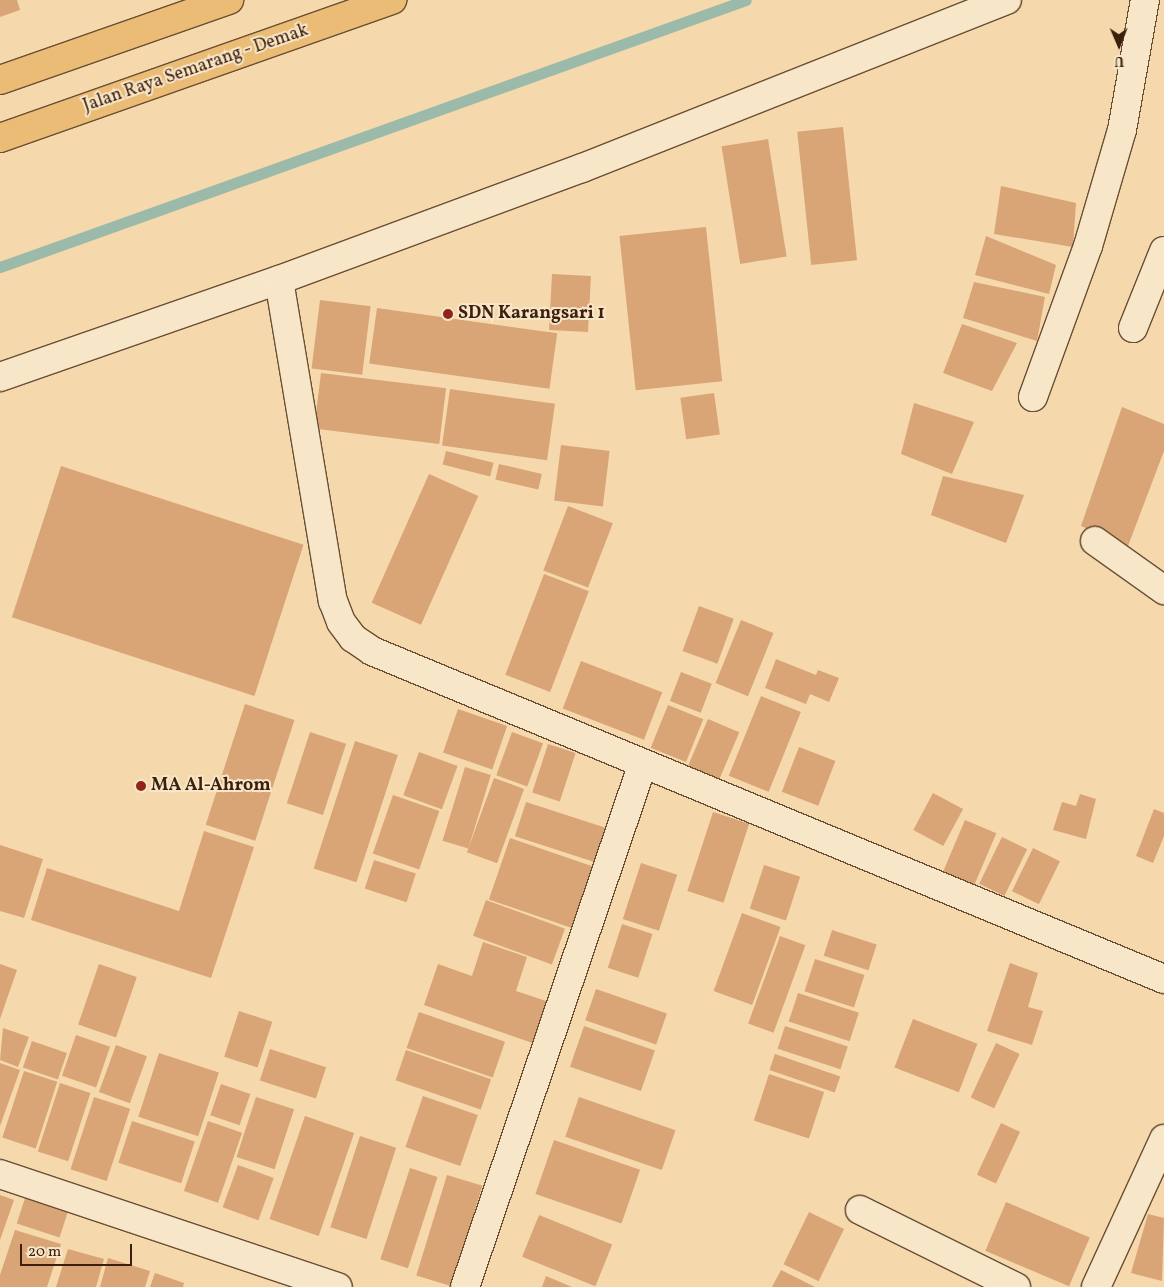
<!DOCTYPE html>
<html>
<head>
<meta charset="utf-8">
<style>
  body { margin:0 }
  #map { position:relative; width:1164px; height:1287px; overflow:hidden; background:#f5d9ac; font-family:Vollkorn,serif }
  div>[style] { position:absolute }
  .stream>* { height:11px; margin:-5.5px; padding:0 5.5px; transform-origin:5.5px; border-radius:5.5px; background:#9cbaaa }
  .building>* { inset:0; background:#d9a476; transform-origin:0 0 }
  .roads { filter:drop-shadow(1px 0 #6a4e34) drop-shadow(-1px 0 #6a4e34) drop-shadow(0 1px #6a4e34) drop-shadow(0 -1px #6a4e34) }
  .minor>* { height:28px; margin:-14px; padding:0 14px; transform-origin:14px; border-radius:14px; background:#f8e6c9 }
  .highway>* { height:28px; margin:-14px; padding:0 14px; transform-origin:14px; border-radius:14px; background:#eabc76 }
  .dots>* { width:14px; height:14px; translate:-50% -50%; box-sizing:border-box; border:2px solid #f8e6c9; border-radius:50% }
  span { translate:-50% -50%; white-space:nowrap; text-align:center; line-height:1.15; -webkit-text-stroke:4px #f8e6c9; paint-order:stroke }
  .street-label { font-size:18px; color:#3c1f0c }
  .poi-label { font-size:18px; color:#3c1f0c; font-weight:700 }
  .left { translate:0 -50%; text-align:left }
  .north { position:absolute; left:1094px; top:20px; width:50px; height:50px; -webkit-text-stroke:4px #f8e6c9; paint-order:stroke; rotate:179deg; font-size:14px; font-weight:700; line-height:20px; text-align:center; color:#3c1f0c }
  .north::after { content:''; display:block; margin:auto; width:18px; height:22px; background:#3c1f0c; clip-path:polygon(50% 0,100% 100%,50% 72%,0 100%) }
  .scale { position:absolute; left:20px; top:1244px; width:112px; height:22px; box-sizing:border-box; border:2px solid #3c1f0c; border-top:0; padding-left:6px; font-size:15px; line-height:18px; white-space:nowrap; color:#3c1f0c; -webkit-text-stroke:4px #f8e6c9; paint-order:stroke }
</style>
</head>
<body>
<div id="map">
  <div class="stream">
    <i style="left:0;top:267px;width:792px;rotate:-19.69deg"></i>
  </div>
  <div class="building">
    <i style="clip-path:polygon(0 0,17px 0,20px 10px,0 17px)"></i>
    <i style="left:843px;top:127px;width:134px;height:46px;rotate:84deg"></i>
    <i style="left:768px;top:139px;width:119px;height:47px;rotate:81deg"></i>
    <i style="clip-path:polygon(1001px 186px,1076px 203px,1073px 247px,994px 234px)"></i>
    <i style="left:706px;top:227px;width:155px;height:87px;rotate:84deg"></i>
    <i style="clip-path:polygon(986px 236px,1056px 265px,1049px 294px,975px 275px)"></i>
    <i style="left:552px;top:274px;width:39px;height:56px;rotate:3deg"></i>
    <i style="clip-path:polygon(974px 282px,1045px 297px,1037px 341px,963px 318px)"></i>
    <i style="left:320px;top:300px;width:51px;height:69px;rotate:7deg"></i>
    <i style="left:377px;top:308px;width:182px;height:56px;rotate:8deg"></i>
    <i style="clip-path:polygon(962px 324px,1017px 343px,992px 391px,943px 373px)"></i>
    <i style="left:321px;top:373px;width:126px;height:56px;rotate:7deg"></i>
    <i style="left:450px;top:389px;width:106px;height:57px;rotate:8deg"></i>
    <i style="left:714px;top:393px;width:42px;height:34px;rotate:82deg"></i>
    <i style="clip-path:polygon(914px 403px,974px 422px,952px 474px,901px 454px)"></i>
    <i style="clip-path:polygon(1122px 407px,1164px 424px,1164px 451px,1128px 546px,1081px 526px)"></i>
    <i style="left:561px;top:445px;width:49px;height:56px;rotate:7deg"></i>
    <i style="left:446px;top:451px;width:49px;height:14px;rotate:14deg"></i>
    <i style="left:499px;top:464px;width:44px;height:16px;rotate:13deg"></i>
    <i style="left:61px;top:466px;width:255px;height:159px;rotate:18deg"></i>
    <i style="left:429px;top:474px;width:54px;height:141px;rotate:24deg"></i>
    <i style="clip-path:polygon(943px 476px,1024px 495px,1006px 543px,931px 515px)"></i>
    <i style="left:568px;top:506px;width:48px;height:69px;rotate:21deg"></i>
    <i style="left:544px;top:574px;width:48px;height:108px;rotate:21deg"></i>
    <i style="left:699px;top:606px;width:37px;height:48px;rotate:20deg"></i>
    <i style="left:741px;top:620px;width:35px;height:68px;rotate:22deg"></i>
    <i style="clip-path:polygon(776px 659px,816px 675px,818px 670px,839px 678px,829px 702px,810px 694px,806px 704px,765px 688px)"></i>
    <i style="left:581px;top:661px;width:87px;height:51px;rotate:21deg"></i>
    <i style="left:681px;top:672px;width:33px;height:31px;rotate:21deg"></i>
    <i style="left:761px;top:696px;width:43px;height:86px;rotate:22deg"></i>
    <i style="left:245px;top:704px;width:52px;height:127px;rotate:18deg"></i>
    <i style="left:668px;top:705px;width:38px;height:46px;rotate:22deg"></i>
    <i style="left:458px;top:709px;width:52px;height:46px;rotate:19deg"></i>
    <i style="left:708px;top:719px;width:34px;height:51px;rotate:23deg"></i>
    <i style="left:310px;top:732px;width:38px;height:75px;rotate:18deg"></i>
    <i style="left:512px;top:732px;width:33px;height:46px;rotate:20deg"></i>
    <i style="left:355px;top:741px;width:45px;height:134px;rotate:18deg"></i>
    <i style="left:548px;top:744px;width:29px;height:51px;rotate:18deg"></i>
    <i style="left:799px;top:747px;width:39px;height:48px;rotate:21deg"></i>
    <i style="left:419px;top:752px;width:41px;height:46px;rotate:20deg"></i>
    <i style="left:465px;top:767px;width:27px;height:77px;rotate:17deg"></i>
    <i style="left:494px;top:778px;width:32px;height:79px;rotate:20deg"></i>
    <i style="left:933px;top:793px;width:34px;height:42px;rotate:28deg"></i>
    <i style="clip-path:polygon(1080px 794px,1096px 799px,1086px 839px,1053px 830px,1062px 802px,1076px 806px)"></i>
    <i style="left:393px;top:795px;width:49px;height:62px;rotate:19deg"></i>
    <i style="left:526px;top:802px;width:86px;height:36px;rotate:18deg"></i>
    <i style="clip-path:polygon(1154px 809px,1164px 813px,1164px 836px,1153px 863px,1136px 856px)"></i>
    <i style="left:713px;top:812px;width:38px;height:83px;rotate:18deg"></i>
    <i style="left:965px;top:820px;width:34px;height:59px;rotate:23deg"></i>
    <i style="clip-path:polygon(204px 831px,254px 847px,211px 978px,31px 920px,47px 868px,179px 911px)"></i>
    <i style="left:1002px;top:837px;width:28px;height:52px;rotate:26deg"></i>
    <i style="left:510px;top:838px;width:87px;height:65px;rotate:19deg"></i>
    <i style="clip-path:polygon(0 845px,43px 859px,24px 918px,0 911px)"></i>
    <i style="left:1033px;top:848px;width:30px;height:48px;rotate:26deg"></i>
    <i style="left:374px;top:860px;width:44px;height:30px;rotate:18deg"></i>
    <i style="left:641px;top:863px;width:38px;height:59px;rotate:18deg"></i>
    <i style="left:764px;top:865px;width:38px;height:46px;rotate:18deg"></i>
    <i style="left:486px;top:900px;width:84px;height:38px;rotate:20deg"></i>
    <i style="left:742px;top:913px;width:41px;height:83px;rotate:20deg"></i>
    <i style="left:622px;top:924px;width:32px;height:46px;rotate:18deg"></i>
    <i style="left:832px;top:930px;width:47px;height:27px;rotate:18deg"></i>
    <i style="left:780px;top:936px;width:27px;height:93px;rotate:20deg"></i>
    <i style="clip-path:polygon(483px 942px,527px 957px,516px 991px,555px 1004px,541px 1046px,424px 1005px,438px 964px,472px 976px)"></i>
    <i style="left:815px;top:959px;width:52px;height:34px;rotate:18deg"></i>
    <i style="clip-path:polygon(1010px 963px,1038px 973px,1028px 1007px,1043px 1011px,1032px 1045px,987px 1031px)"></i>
    <i style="clip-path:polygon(0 964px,17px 970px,0 1019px)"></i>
    <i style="left:99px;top:964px;width:40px;height:64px;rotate:19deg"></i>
    <i style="left:596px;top:989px;width:75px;height:33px;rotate:19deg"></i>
    <i style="left:798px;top:993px;width:64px;height:30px;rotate:18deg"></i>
    <i style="left:239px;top:1011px;width:35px;height:48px;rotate:18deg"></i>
    <i style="left:419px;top:1012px;width:91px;height:38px;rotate:19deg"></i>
    <i style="left:913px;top:1019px;width:69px;height:52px;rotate:21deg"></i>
    <i style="left:584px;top:1026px;width:75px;height:43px;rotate:19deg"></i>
    <i style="left:785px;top:1026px;width:66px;height:24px;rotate:18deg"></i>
    <i style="clip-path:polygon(3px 1028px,29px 1037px,18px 1067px,0 1060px)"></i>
    <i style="left:76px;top:1035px;width:36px;height:43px;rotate:19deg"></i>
    <i style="left:32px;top:1041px;width:37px;height:28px;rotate:19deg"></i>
    <i style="left:996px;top:1043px;width:26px;height:60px;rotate:25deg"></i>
    <i style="left:116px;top:1045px;width:33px;height:50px;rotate:20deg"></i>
    <i style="left:270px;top:1049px;width:59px;height:33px;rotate:18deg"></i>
    <i style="left:406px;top:1050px;width:90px;height:32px;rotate:19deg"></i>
    <i style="left:159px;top:1053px;width:63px;height:67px;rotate:18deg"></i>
    <i style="left:775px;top:1054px;width:69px;height:17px;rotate:19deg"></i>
    <i style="clip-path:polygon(0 1063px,20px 1070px,0 1126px)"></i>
    <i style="left:24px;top:1071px;width:35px;height:70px;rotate:18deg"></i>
    <i style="left:769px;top:1074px;width:58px;height:49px;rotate:18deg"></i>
    <i style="left:60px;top:1083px;width:32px;height:72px;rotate:18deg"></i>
    <i style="left:221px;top:1084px;width:31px;height:33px;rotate:19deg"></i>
    <i style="left:423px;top:1096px;width:58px;height:54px;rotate:19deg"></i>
    <i style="left:94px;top:1097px;width:38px;height:76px;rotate:18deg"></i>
    <i style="left:256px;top:1097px;width:40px;height:63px;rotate:18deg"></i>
    <i style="left:579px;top:1097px;width:102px;height:42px;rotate:19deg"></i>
    <i style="left:305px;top:1116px;width:52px;height:109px;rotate:19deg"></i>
    <i style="left:132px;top:1121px;width:66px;height:44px;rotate:18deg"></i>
    <i style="left:208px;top:1121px;width:36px;height:74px;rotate:19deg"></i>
    <i style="left:1001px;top:1123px;width:21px;height:57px;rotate:25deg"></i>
    <i style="left:360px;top:1136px;width:38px;height:96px;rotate:18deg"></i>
    <i style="left:554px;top:1140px;width:91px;height:57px;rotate:19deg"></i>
    <i style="left:238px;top:1165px;width:38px;height:45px;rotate:20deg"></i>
    <i style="left:410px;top:1168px;width:29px;height:96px;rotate:18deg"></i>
    <i style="left:447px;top:1175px;width:37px;height:105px;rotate:17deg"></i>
    <i style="clip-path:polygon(0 1195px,14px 1200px,0 1240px)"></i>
    <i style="left:26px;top:1195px;width:45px;height:30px;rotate:18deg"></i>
    <i style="left:1006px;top:1202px;width:91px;height:53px;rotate:23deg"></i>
    <i style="left:809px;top:1212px;width:39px;height:58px;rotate:26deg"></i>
    <i style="clip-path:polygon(1148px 1214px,1164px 1218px,1162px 1281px,1131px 1273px)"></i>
    <i style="left:539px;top:1215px;width:79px;height:45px;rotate:22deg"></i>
    <i style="clip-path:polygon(15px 1230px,61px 1244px,47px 1287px,0 1287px,0 1275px)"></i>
    <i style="clip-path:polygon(68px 1249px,104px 1259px,96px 1287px,56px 1287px)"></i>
    <i style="clip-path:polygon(108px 1258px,150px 1271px,145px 1287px,100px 1287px)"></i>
    <i style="clip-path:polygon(781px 1270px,815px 1287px,772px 1287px)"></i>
    <i style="clip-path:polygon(155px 1273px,184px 1283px,183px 1287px,150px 1287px)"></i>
    <i style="clip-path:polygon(546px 1276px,572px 1287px,542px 1287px)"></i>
  </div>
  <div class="roads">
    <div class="minor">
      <i style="left:279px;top:280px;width:326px;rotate:80.5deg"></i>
      <i style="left:333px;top:601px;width:22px;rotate:69deg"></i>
      <i style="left:341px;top:622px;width:20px;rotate:53deg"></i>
      <i style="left:353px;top:638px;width:23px;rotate:34deg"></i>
      <i style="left:372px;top:651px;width:857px;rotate:22.5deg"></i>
      <i style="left:1133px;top:328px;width:83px;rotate:-68.1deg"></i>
      <i style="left:0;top:377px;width:295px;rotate:-19.2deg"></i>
      <i style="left:279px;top:280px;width:323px;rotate:-20.3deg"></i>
      <i style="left:582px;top:168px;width:457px;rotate:-21.6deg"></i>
      <i style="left:1033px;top:397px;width:161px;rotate:-70deg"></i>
      <i style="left:1088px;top:246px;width:121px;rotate:-73.7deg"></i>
      <i style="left:1122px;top:130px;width:132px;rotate:-80deg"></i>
      <i style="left:1095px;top:541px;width:85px;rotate:35.4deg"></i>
      <i style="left:0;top:1174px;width:356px;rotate:18.5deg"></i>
      <i style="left:860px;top:1210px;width:174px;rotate:26.3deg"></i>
      <i style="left:465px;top:1287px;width:553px;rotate:-71.24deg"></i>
      <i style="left:1096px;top:1287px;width:163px;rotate:-65.3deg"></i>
    </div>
    <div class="highway">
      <i style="left:0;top:80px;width:243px;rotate:-19.3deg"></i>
      <i style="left:0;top:138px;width:416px;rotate:-19.4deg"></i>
    </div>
  </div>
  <div class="dots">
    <i style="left:448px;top:314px;background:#8f2418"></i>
    <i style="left:141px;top:786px;background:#8f2418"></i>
  </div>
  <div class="street-label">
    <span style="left:196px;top:69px;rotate:-19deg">Jalan Raya Semarang - Demak</span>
  </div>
  <div class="poi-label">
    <span class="left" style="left:458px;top:314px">SDN Karangsari 1</span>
    <span class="left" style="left:151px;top:786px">MA Al-Ahrom</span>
  </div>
  <div class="north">U</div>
  <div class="scale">20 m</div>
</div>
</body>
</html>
